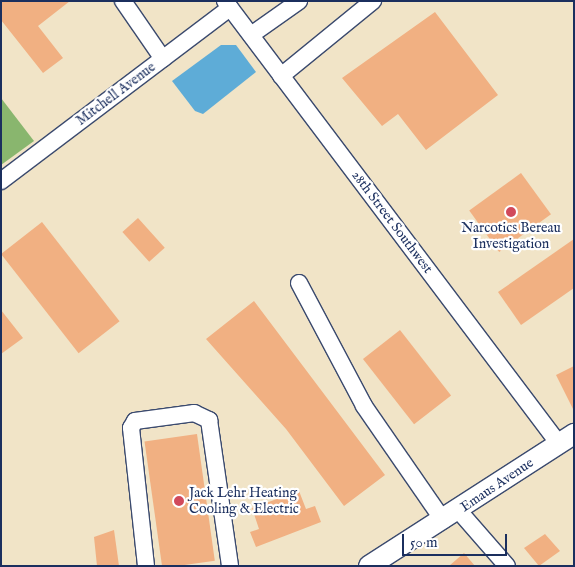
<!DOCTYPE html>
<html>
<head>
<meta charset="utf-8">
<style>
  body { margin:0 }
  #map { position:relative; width:575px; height:567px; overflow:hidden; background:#f1e4c7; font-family:"IM FELL English",serif }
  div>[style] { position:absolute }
  .forest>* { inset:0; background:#89b66e }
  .water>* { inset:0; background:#5eacd7 }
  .building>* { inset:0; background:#f1b082; transform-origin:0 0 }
  .roads { filter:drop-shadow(1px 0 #3b4a6e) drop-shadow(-1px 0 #3b4a6e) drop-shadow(0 1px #3b4a6e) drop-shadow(0 -1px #3b4a6e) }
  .minor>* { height:16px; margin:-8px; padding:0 8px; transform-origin:8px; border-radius:8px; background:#fff }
  .major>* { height:20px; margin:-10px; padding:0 10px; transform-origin:10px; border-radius:10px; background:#fff }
  .dots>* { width:14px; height:14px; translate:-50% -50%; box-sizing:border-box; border:2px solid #fff; border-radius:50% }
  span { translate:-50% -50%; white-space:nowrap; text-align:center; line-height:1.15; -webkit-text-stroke:4.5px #fff; paint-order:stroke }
  .street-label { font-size:14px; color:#1b2f5e }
  .poi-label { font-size:14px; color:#1b2f5e }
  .left { translate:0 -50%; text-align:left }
  .frame { position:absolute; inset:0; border:2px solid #1b2f5e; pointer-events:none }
  .scale { position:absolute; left:402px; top:534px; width:105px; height:22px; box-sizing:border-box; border:2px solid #1b2f5e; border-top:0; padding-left:6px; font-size:15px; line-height:18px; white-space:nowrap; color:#1b2f5e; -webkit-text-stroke:4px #fff; paint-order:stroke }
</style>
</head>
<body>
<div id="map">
  <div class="forest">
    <i style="clip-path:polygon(1px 98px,34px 141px,1px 165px)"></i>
  </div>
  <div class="water">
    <i style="clip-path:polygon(221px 45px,236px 45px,256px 72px,203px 114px,195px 111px,172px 81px)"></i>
  </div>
  <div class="building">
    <i style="clip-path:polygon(1px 1px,70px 1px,38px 26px,63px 58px,43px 73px,1px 20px)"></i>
    <i style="clip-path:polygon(435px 12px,498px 95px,426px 150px,398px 114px,382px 126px,342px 78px)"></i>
    <i style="left:521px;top:173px;width:51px;height:64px;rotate:54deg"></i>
    <i style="left:138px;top:218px;width:40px;height:21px;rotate:48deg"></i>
    <i style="left:42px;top:222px;width:126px;height:52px;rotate:52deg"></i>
    <i style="clip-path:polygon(574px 239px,574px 288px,521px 325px,498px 292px)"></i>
    <i style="clip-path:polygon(254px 301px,385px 475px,344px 506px,286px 429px,206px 339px)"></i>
    <i style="clip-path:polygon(1px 310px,23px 338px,1px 354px)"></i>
    <i style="left:400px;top:330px;width:83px;height:47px;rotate:52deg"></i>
    <i style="clip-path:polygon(574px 366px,574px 411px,556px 375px)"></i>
    <i style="left:197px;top:434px;width:128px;height:53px;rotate:82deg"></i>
    <i style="clip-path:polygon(299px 491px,306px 509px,315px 506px,321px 522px,256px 547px,250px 532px,259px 529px,252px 508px)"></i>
    <i style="clip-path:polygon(114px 530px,119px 566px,97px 566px,94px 537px)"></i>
    <i style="clip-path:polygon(545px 534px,560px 551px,539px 566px,524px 548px)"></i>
    <i style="clip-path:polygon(464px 553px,475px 566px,449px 566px)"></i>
  </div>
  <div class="roads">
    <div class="minor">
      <i style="left:123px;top:1px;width:70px;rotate:55.4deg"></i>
      <i style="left:225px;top:1px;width:555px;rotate:52.99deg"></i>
      <i style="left:251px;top:35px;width:59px;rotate:-35.3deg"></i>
      <i style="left:281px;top:76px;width:119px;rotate:-39.2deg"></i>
      <i style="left:1px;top:181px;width:287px;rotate:-37.1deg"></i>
      <i style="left:299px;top:283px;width:139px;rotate:62.1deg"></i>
      <i style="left:364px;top:406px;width:139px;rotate:55.3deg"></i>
      <i style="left:459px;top:511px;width:73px;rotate:48.9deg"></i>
      <i style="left:146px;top:566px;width:139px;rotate:-96.2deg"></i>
      <i style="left:131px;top:428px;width:8px;rotate:-60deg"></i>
      <i style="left:135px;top:421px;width:60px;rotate:-7.7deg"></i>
      <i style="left:194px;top:413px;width:17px;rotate:25deg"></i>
      <i style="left:209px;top:420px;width:148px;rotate:81.8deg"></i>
    </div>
    <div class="major">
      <i style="left:369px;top:566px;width:244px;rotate:-32.8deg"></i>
    </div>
  </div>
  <div class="dots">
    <i style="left:511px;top:212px;background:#d1495b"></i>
    <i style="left:179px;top:501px;background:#d1495b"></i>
  </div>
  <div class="street-label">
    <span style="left:116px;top:94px;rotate:-37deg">Mitchell Avenue</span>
    <span style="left:392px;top:222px;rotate:53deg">28th Street Southwest</span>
    <span style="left:497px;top:485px;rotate:-34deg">Emaus Avenue</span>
  </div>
  <div class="poi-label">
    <span style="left:511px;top:236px">Narcotics Bereau<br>Investigation</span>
    <span class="left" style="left:189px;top:501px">Jack Lehr Heating<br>Cooling &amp; Electric</span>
  </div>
  <div class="frame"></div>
  <div class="scale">50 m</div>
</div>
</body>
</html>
